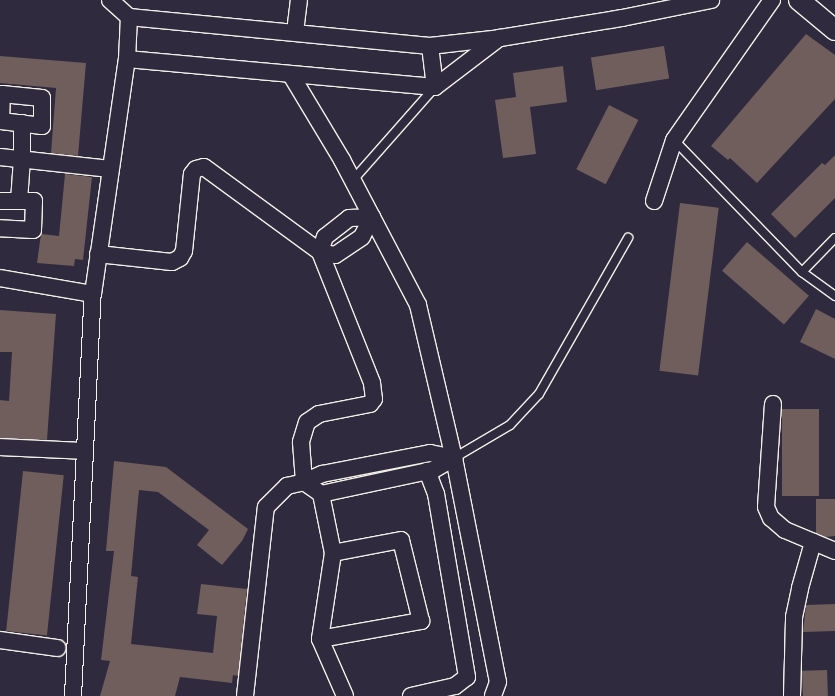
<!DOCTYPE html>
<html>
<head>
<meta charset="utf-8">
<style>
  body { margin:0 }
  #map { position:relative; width:835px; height:696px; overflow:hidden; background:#2f2a3d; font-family:"Patrick Hand",sans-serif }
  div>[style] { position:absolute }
  .building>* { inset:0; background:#6f5e5c; transform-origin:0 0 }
  .roads { filter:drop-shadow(1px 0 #f4f1e8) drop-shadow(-1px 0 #f4f1e8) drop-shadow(0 1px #f4f1e8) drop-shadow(0 -1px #f4f1e8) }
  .service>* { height:8px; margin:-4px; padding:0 4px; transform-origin:4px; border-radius:4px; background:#2f2a3d }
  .minor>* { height:16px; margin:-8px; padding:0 8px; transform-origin:8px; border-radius:8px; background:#2f2a3d }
  .tertiary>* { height:20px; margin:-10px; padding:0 10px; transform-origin:10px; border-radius:10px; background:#2f2a3d }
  span { translate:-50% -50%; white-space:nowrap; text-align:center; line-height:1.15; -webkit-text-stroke:3px #2f2a3d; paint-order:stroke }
</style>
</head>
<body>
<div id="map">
  <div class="building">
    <i style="clip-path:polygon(806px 34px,835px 55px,835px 99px,757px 183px,730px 158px,728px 160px,711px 146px)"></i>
    <i style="left:664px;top:46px;width:33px;height:74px;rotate:81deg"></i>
    <i style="clip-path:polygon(0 56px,86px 63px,78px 156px,51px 153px,56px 88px,0 83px)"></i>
    <i style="clip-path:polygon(563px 66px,567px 102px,530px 107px,536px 154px,503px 158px,495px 100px,516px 97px,513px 73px)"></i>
    <i style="left:609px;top:105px;width:33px;height:72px;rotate:27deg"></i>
    <i style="clip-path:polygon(835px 155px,835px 198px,795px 238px,771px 214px,822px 163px,825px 165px)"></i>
    <i style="clip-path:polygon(65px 174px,92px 177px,83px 260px,75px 259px,74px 266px,37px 263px,41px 234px,59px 236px)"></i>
    <i style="left:680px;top:203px;width:39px;height:169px;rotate:7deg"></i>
    <i style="left:747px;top:242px;width:82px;height:38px;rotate:41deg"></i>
    <i style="clip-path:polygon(816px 309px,835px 319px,835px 359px,800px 342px)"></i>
    <i style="clip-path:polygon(0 310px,56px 314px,47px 440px,0 438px,0 400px,9px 401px,12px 352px,0 352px)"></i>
    <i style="left:782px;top:409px;width:37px;height:87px"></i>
    <i style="clip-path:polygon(114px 461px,166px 467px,248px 529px,242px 541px,222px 565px,197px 545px,209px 530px,158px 492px,139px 490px,131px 576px,138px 577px,131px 644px,213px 653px,217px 616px,197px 614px,201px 584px,247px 589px,238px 676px,233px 675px,232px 683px,180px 677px,175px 696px,100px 696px,110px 661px,101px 660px,114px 551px,106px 551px)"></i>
    <i style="left:23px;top:471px;width:41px;height:161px;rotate:6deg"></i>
    <i style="clip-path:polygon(816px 499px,835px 499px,835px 536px,825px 537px,816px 533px)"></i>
    <i style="clip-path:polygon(835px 604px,835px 631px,803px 632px,806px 605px)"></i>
    <i style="left:827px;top:670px;width:26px;height:25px;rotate:88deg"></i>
  </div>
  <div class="roads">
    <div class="service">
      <i style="left:674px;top:140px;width:184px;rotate:45.9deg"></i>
      <i style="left:802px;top:272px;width:41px;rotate:36deg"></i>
      <i style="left:353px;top:180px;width:124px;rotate:-48.6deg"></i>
      <i style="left:802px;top:272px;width:47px;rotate:-45.9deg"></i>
      <i style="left:454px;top:458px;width:65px;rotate:-30.5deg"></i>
      <i style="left:510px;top:425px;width:42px;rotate:-46.9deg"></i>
      <i style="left:539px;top:394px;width:180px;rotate:-60.3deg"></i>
    </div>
    <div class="minor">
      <i style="left:110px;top:0;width:25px;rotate:42deg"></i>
      <i style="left:129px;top:17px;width:302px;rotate:5.5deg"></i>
      <i style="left:430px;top:46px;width:70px;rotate:-6.5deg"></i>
      <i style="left:500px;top:38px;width:124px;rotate:-9.3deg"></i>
      <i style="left:622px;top:18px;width:91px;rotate:-11.4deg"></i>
      <i style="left:295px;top:32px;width:32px;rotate:-83deg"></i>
      <i style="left:430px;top:46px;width:41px;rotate:83deg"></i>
      <i style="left:127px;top:59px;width:309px;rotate:5.2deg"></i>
      <i style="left:435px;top:87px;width:81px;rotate:-37.4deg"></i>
      <i style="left:291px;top:75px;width:99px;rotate:59deg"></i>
      <i style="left:342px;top:160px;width:164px;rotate:62.3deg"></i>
      <i style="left:418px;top:305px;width:157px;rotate:76.8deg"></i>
      <i style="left:454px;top:458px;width:228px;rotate:78.9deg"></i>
      <i style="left:498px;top:682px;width:15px;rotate:110deg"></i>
      <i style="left:2px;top:94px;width:40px;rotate:5.7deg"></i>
      <i style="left:42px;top:98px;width:28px;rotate:90deg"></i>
      <i style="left:42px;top:126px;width:41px;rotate:-173deg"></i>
      <i style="left:1px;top:121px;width:27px;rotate:-88deg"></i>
      <i style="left:0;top:157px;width:111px;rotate:6.2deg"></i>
      <i style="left:0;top:201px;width:34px"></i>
      <i style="left:34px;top:201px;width:29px;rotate:92deg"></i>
      <i style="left:33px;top:230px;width:33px;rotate:-177deg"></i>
      <i style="left:19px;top:201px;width:42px;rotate:-85.9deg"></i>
      <i style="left:22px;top:159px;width:36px;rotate:-90deg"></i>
      <i style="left:654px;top:201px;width:64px;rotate:-71.8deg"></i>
      <i style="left:674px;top:140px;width:171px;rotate:-55deg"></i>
      <i style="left:372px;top:217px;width:22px;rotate:117deg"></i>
      <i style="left:362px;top:237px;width:32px;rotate:146deg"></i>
      <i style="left:335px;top:255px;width:15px;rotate:-169deg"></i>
      <i style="left:320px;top:252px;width:16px;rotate:-72deg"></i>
      <i style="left:325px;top:237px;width:31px;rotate:-38deg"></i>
      <i style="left:349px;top:218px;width:23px;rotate:-2deg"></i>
      <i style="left:98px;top:254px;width:74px;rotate:6.2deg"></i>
      <i style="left:172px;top:262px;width:9px;rotate:-27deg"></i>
      <i style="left:180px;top:258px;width:8px;rotate:-60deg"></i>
      <i style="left:184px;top:251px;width:77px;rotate:-84.1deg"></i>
      <i style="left:192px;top:174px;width:6px;rotate:-51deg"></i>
      <i style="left:196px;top:169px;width:8px;rotate:-14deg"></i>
      <i style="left:204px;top:167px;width:144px;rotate:36.2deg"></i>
      <i style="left:320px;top:252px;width:141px;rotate:68.3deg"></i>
      <i style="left:372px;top:383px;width:16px;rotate:83deg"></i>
      <i style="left:374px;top:399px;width:6px;rotate:129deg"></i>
      <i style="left:370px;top:404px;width:52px;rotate:168.9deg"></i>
      <i style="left:319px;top:414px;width:14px;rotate:146deg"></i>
      <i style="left:307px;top:422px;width:21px;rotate:107deg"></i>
      <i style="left:301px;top:442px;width:40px;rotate:85.7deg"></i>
      <i style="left:304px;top:482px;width:21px;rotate:35deg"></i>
      <i style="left:321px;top:494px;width:115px;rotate:-12.1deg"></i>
      <i style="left:433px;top:470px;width:24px;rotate:-30deg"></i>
      <i style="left:0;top:278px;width:94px;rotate:9.8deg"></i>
      <i style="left:773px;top:404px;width:103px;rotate:93.9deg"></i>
      <i style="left:766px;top:507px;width:12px;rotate:66deg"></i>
      <i style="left:771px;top:518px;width:18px;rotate:41deg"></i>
      <i style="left:785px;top:530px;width:54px;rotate:22.8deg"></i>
      <i style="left:0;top:447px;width:85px;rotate:2.7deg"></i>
      <i style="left:321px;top:494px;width:60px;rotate:78.5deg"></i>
      <i style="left:320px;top:639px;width:103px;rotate:-10.1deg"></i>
      <i style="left:421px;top:621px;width:83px;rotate:-103.9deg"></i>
      <i style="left:401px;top:540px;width:69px;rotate:169.2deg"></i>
      <i style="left:333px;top:553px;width:87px;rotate:98.6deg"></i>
      <i style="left:320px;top:639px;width:62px;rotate:66.3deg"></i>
      <i style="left:0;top:640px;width:58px;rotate:8deg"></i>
      <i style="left:73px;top:696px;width:402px;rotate:-87.2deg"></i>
      <i style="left:93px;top:294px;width:237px;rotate:-81.8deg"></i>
      <i style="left:127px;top:59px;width:42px;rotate:-87.3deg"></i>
      <i style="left:245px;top:696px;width:190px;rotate:-83.7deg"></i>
      <i style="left:266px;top:507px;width:30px;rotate:-45deg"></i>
      <i style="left:287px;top:486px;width:17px;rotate:-13deg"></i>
      <i style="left:304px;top:482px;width:20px;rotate:-24deg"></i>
      <i style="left:322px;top:474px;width:110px;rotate:-11deg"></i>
      <i style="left:430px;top:453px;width:25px;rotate:12deg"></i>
      <i style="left:411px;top:696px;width:45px;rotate:-12.8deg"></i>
      <i style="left:455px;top:686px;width:15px;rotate:-37deg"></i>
      <i style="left:467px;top:677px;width:186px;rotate:-99.6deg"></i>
      <i style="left:436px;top:494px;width:25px;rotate:-111deg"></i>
      <i style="left:792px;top:696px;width:79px;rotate:-88.5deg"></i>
      <i style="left:794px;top:617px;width:30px;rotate:-78deg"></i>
      <i style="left:800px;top:588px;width:48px;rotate:-74.2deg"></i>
    </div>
    <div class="tertiary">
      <i style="left:799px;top:0;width:47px;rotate:39.8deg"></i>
    </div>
  </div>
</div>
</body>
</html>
